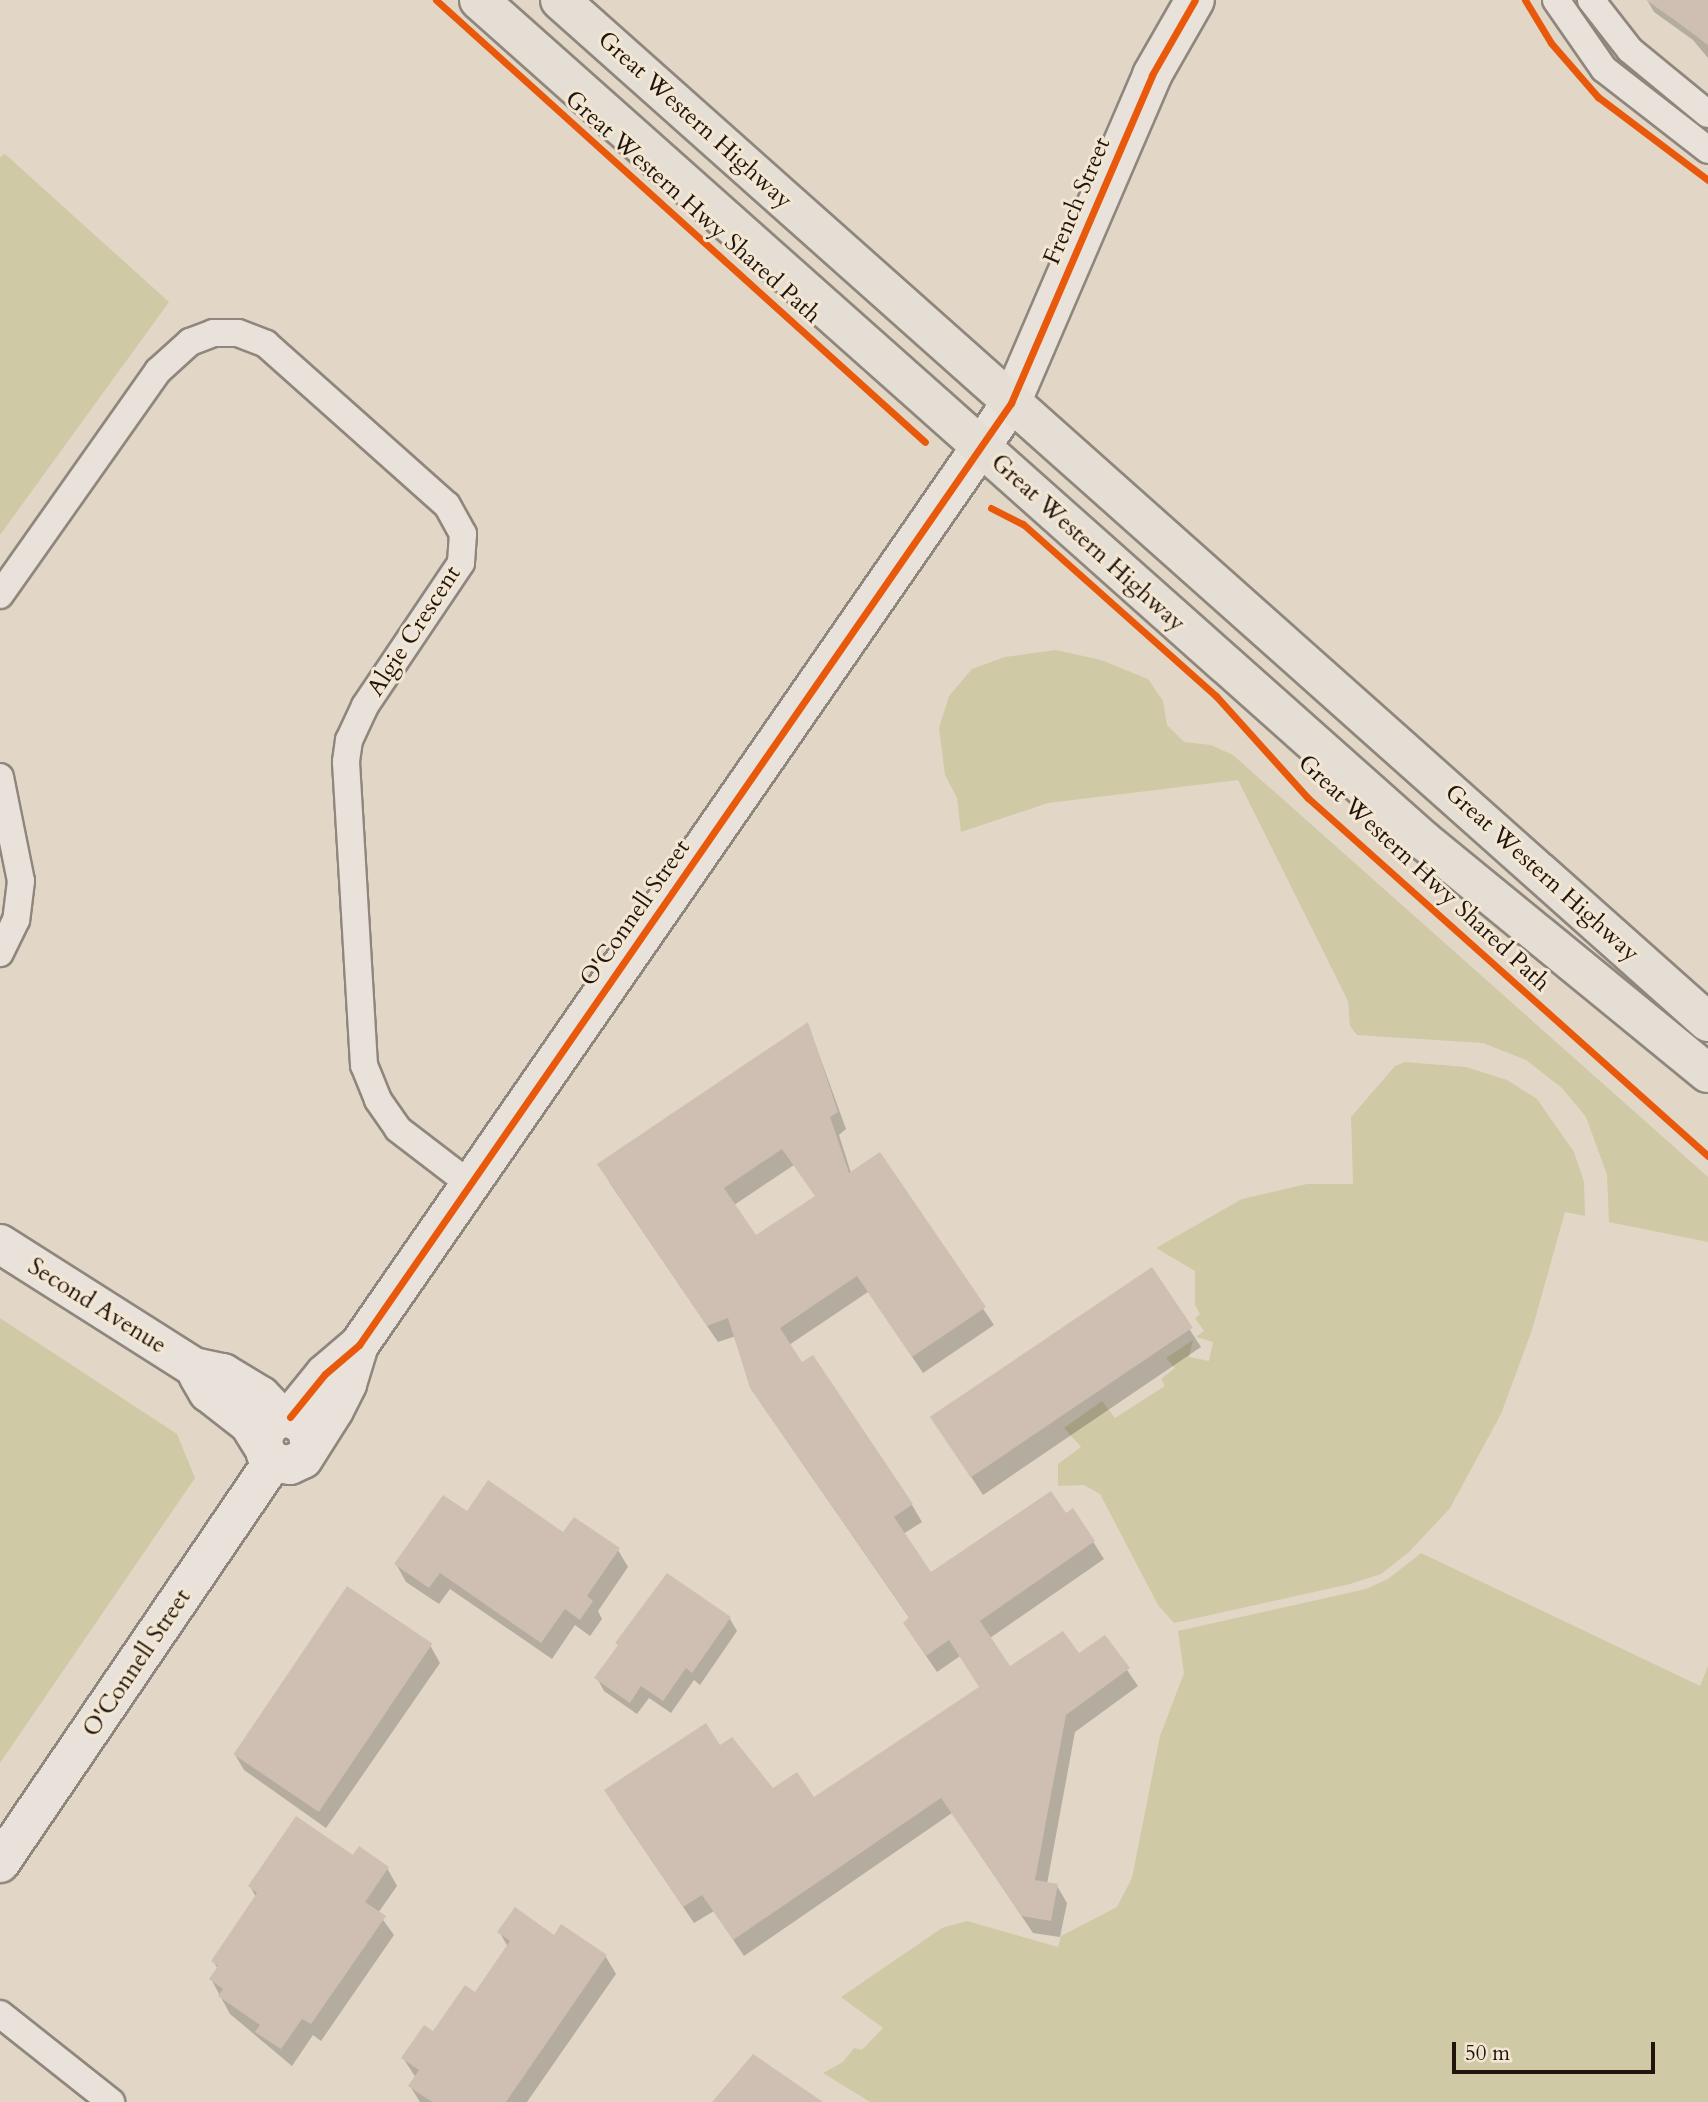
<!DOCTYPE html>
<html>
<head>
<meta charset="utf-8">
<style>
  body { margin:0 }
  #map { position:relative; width:1708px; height:2102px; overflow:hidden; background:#e2d7c6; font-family:Cardo,serif }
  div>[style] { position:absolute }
  .green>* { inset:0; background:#cfc9a6 }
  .shadow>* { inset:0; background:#0003 }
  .building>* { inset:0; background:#cebfb2; transform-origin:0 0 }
  .roads { filter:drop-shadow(2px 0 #8f877d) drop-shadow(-2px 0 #8f877d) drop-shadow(0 2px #8f877d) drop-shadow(0 -2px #8f877d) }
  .street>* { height:26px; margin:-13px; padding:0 13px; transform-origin:13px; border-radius:13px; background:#e8e2da }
  .secondary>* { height:38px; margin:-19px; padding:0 19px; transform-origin:19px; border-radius:19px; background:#e8e2da }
  .highway>* { height:38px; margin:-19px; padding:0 19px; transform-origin:19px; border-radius:19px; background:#e4ded4 }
  .cycleway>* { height:7px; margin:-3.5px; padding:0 3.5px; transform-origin:3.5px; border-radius:3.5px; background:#e8590c }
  span { translate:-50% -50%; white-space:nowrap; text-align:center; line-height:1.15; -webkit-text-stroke:6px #f3e7d3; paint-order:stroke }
  .street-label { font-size:24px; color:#21140d }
  .scale { position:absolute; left:1452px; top:2042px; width:203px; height:32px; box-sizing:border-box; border:4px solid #21140d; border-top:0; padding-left:9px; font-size:21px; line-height:24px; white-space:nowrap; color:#21140d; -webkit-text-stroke:5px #f3e7d3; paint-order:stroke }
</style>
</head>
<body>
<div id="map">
  <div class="green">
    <i style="clip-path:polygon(5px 154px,169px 302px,0 535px,0 157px)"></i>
    <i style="clip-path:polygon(1056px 650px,1101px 660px,1148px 679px,1163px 701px,1167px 725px,1184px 742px,1211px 745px,1233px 755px,1708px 1177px,1708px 1242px,1609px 1222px,1607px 1175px,1586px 1117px,1562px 1088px,1526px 1060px,1483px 1043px,1357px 1035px,1350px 1026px,1348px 1001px,1238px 780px,1048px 803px,961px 832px,957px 798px,945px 775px,939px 728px,949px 696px,972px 669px,1005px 657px)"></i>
    <i style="clip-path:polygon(1405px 1062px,1466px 1067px,1507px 1080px,1537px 1099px,1574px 1152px,1584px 1182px,1585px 1216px,1565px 1212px,1532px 1330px,1501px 1414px,1450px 1508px,1409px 1552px,1381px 1574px,1350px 1584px,1174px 1623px,1158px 1605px,1100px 1494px,1084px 1485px,1058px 1486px,1058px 1464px,1081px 1447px,1064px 1428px,1102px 1401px,1115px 1418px,1165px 1386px,1161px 1379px,1175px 1368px,1166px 1358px,1193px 1340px,1189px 1357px,1209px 1361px,1213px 1342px,1196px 1337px,1204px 1331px,1195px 1318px,1200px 1314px,1195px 1305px,1195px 1271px,1156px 1248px,1242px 1199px,1307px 1184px,1353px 1184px,1351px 1117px,1395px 1066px)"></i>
    <i style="clip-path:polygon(0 1318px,177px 1434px,195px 1478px,0 1763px)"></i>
    <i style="clip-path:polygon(1421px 1553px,1700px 1686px,1708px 1666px,1708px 2102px,870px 2102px,823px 2073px,843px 2062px,854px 2048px,862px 2050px,883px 2028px,841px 1997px,942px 1928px,967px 1921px,1058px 1947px,1061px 1936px,1117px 1907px,1132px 1878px,1160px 1736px,1184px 1673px,1178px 1631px,1366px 1589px,1388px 1579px)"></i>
  </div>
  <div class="shadow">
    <i style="clip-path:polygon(1647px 0,1708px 0,1708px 58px,1693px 40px,1654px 12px)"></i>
    <i style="clip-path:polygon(evenodd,808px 1024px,846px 1129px,839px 1135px,851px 1173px,880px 1154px,994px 1325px,923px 1373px,868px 1292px,789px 1345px,802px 1364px,812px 1357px,912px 1505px,922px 1522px,903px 1534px,930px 1575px,1073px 1510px,1104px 1559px,990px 1638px,1010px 1668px,1079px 1655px,1105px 1638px,1138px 1686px,1075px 1732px,1047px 1884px,1057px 1886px,1067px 1903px,1060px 1937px,1033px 1933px,952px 1813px,744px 1956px,714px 1911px,694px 1923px,616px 1808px,719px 1747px,772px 1790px,814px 1800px,981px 1688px,960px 1656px,937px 1672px,915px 1640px,910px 1619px,762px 1405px,736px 1336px,718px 1342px,609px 1182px,808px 1024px,794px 1165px,816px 1197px,756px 1238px,734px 1205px,794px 1165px)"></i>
    <i style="clip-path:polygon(1151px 1270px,1201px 1347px,983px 1495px,943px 1434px)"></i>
    <i style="clip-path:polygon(467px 1513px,618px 1550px,628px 1567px,598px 1611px,602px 1619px,590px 1636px,575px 1625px,552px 1659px,450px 1589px,439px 1604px,406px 1582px,396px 1564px)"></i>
    <i style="clip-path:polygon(668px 1575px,730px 1619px,737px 1631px,700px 1685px,694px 1680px,671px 1713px,649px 1698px,637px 1714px,604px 1691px,597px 1678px,619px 1647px,617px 1643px)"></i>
    <i style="clip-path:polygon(430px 1645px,440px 1663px,326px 1828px,244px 1770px,234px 1753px)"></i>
    <i style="clip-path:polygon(353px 1857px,387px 1868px,397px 1886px,378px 1913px,394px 1935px,321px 2041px,313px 2035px,292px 2066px,230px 2014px,211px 1979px,218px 1969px,213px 1961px,256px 1897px,250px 1886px)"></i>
    <i style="clip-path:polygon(500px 1933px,554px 1937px,606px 1957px,616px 1974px,527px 2102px,420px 2102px,410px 2086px,416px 2078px,403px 2058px,476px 1994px,508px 1947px)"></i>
  </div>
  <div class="building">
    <i style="clip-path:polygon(1646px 0,1708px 0,1708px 45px,1676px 21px)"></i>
    <i style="clip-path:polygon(evenodd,808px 1022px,838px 1112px,830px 1117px,849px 1173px,880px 1152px,986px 1307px,912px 1357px,857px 1276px,780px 1328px,802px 1362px,813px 1355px,913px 1504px,894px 1517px,931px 1572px,1051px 1491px,1066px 1513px,1073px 1508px,1095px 1541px,980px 1621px,1010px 1666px,1063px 1631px,1079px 1653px,1105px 1635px,1130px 1668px,1066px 1715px,1035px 1880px,1058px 1884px,1051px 1921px,1022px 1916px,941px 1798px,733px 1940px,702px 1895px,683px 1907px,604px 1790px,706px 1723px,720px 1745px,732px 1737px,773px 1788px,797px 1772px,814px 1797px,979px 1687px,949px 1640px,926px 1656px,903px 1623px,909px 1617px,750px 1388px,728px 1318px,707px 1326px,597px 1164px,808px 1022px,782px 1149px,815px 1196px,756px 1235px,724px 1188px,782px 1149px)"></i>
    <i style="left:1152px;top:1267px;width:73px;height:268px;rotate:56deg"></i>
    <i style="clip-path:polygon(488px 1480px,563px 1532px,574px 1517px,620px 1548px,587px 1596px,593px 1601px,580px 1620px,565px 1609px,541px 1643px,440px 1573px,429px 1588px,394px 1564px,443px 1495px,467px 1511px)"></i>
    <i style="clip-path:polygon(667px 1573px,731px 1617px,692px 1673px,686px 1668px,663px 1701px,641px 1686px,630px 1703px,594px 1678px,618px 1645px,615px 1643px)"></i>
    <i style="left:347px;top:1586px;width:103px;height:203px;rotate:34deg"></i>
    <i style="clip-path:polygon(296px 1816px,353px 1855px,359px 1846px,389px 1867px,365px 1902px,386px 1916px,311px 2024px,302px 2019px,281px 2049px,255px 2032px,260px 2025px,218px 1996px,223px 1989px,209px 1979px,218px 1966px,211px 1961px,257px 1893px,248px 1886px)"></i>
    <i style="clip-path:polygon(515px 1907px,554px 1935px,561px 1924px,607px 1955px,506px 2102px,432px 2102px,408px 2086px,419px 2070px,401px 2058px,424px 2025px,433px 2031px,465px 1985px,475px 1992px,510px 1941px,497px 1932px)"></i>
    <i style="clip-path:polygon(753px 2054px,823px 2102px,712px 2102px)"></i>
  </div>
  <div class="roads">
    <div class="street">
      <i style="left:1556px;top:0;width:84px;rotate:55.2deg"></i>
      <i style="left:1604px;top:69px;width:132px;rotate:37.9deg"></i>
      <i style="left:1591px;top:0;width:63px;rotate:52deg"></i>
      <i style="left:1630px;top:50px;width:101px;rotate:39.4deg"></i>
      <i style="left:0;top:595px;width:274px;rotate:-54.8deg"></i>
      <i style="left:158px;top:371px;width:43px;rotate:-42.2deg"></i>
      <i style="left:190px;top:342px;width:25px;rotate:-21deg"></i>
      <i style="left:213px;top:333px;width:25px"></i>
      <i style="left:238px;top:333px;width:30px;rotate:21deg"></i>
      <i style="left:266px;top:344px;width:242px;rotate:41.7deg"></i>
      <i style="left:447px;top:505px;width:33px;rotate:61deg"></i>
      <i style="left:463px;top:534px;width:29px;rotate:94deg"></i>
      <i style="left:461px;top:563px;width:172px;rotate:123.9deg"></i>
      <i style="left:365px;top:706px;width:38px;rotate:115deg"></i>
      <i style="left:349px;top:740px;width:22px;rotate:98deg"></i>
      <i style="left:346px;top:762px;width:304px;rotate:86.6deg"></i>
      <i style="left:364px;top:1065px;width:38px;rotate:68deg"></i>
      <i style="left:378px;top:1100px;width:35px;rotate:55deg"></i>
      <i style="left:398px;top:1129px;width:92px;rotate:37.5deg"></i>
      <i style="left:0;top:777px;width:106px;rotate:78.6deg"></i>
      <i style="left:21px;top:881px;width:39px;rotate:97deg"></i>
      <i style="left:16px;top:920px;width:37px;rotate:116deg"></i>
      <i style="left:0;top:2014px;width:142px;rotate:38.4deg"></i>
    </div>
    <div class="secondary">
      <i style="left:0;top:1244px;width:230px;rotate:32.4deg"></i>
      <i style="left:194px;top:1367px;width:30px;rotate:12deg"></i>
      <i style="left:223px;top:1373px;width:44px;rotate:31.2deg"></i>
      <i style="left:261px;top:1396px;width:29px;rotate:46deg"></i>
      <i style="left:198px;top:1375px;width:20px;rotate:60deg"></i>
      <i style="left:208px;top:1392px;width:52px;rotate:38deg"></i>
      <i style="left:249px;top:1424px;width:25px;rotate:58deg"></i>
      <i style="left:290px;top:1417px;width:55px;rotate:-50.9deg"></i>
      <i style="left:325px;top:1374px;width:45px;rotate:-40.5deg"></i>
      <i style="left:359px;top:1345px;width:1146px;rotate:-55.31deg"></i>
      <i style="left:1011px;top:403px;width:357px;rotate:-66.7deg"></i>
      <i style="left:1152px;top:75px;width:86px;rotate:-60.2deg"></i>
      <i style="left:310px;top:1447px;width:19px;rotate:-99deg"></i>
      <i style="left:307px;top:1428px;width:20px;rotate:-147deg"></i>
      <i style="left:290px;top:1417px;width:18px;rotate:167deg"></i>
      <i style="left:272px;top:1421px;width:20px;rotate:120deg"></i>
      <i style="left:262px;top:1438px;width:16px;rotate:76deg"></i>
      <i style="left:266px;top:1454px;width:13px;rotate:42deg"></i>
      <i style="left:276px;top:1463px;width:14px;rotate:8deg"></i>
      <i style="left:290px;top:1465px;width:14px;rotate:-25deg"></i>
      <i style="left:303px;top:1459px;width:58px;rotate:-57.7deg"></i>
      <i style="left:334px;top:1410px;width:29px;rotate:-63deg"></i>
      <i style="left:347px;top:1384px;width:39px;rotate:-73deg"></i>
      <i style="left:0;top:1863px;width:486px;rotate:-55.8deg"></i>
    </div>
    <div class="highway">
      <i style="left:479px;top:0;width:1264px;rotate:41.66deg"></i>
      <i style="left:1423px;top:840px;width:368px;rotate:39.3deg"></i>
      <i style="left:560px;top:0;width:1537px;rotate:41.68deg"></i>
    </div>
  </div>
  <div class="cycleway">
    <i style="left:436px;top:0;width:659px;rotate:42.11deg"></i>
    <i style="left:1525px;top:0;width:50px;rotate:58.8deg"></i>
    <i style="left:1551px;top:43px;width:72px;rotate:49deg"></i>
    <i style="left:1598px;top:97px;width:138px;rotate:37deg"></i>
    <i style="left:991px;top:508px;width:36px;rotate:27deg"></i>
    <i style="left:1023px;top:524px;width:259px;rotate:41.7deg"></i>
    <i style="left:1216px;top:696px;width:137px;rotate:48deg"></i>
    <i style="left:1308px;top:798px;width:537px;rotate:41.83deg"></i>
    <i style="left:290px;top:1417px;width:55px;rotate:-50.9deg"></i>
    <i style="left:325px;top:1374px;width:45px;rotate:-40.5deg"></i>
    <i style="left:359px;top:1345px;width:1146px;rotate:-55.31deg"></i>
    <i style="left:1011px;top:403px;width:357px;rotate:-66.7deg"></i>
    <i style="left:1152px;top:75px;width:86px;rotate:-60.2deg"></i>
  </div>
  <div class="street-label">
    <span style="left:695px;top:120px;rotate:42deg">Great Western Highway</span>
    <span style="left:1077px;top:201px;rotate:-67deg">French Street</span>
    <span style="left:693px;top:207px;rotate:42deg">Great Western Hwy Shared Path</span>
    <span style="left:1088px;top:543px;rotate:42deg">Great Western Highway</span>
    <span style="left:414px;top:631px;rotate:-57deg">Algie Crescent</span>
    <span style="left:1424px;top:873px;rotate:43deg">Great Western Hwy Shared Path</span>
    <span style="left:1542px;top:873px;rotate:42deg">Great Western Highway</span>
    <span style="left:635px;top:913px;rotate:-55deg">O'Connell Street</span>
    <span style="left:97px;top:1306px;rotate:32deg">Second Avenue</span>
    <span style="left:137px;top:1663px;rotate:-56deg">O'Connell Street</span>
  </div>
  <div class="scale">50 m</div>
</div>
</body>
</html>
